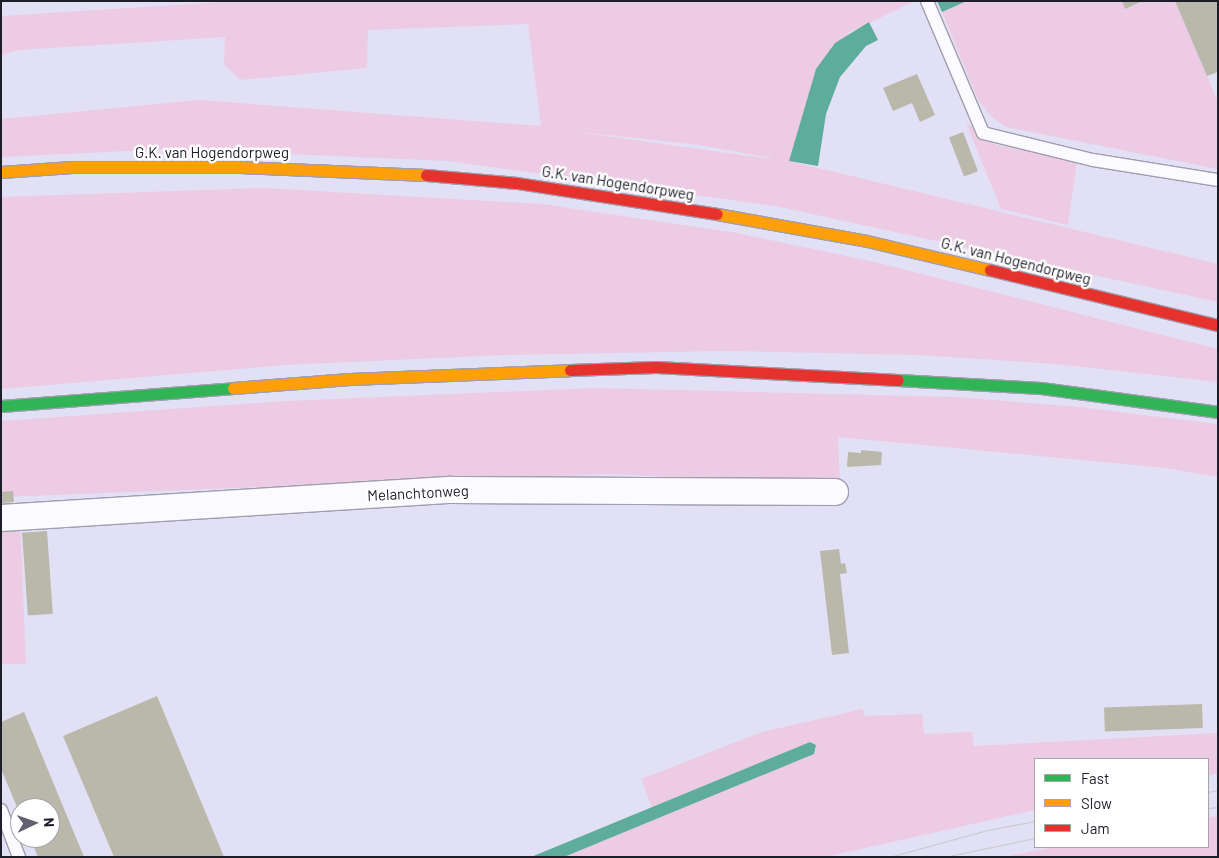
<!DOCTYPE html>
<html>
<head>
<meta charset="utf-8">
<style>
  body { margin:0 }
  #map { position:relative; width:1219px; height:858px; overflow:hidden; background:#e2e0f5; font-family:Barlow,sans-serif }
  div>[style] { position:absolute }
  .green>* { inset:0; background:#edcbe4 }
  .water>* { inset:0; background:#5eac9b }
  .building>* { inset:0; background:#b9b8ab; transform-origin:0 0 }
  .roads { filter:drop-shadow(1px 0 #9f9dae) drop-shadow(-1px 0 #9f9dae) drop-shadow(0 1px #9f9dae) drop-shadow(0 -1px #9f9dae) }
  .lane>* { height:12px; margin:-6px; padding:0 6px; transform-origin:6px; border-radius:6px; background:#fbfafe }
  .street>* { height:26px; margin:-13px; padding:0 13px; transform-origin:13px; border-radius:13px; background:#fbfafe }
  .fast>* { height:11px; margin:-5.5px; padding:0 5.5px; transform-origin:5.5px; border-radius:5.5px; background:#30b455 }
  .slow>* { height:11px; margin:-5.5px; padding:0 5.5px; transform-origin:5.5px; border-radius:5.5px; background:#ff9f0a }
  .jam>* { height:11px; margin:-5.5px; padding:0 5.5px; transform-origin:5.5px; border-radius:5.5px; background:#e5322d }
  .tram>* { height:1px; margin:-0.5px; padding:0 0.5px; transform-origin:0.5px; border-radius:0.5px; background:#c8c8cd }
  span { translate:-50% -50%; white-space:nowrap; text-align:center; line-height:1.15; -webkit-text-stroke:5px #fefefe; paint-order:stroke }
  .street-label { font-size:15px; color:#1e1d2a }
  .frame { position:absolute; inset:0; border:2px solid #1e1d2a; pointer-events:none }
  .legend { position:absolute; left:1034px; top:758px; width:175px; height:90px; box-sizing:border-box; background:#fefefe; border:1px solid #a4a4a9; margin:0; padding:6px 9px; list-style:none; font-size:15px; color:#1e1d2a }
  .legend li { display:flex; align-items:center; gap:10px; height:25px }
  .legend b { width:25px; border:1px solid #a4a4a9 }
  .north { position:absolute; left:10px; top:798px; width:50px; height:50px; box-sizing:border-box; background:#fefefe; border:1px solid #a4a4a9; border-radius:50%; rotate:87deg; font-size:14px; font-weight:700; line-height:20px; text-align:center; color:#1e1d2a }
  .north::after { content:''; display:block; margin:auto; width:18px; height:22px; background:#636171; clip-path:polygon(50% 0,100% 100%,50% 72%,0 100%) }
</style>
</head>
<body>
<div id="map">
  <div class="green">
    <i style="clip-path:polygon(evenodd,240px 1px,915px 1px,848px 33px,789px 161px,1218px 264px,1218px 302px,775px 206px,447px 161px,172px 149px,1px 157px,1px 119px,199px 100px,541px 126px,528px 24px,368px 30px,367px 68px,240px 80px,224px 64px,225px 37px,19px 50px,1px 55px,1px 16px,240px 1px,570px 131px,699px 145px,771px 158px,771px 159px,570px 131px)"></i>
    <i style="clip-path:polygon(967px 1px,1122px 1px,1125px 9px,1144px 1px,1175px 1px,1218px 102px,1218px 169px,1006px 127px,992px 117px,978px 100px,942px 12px)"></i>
    <i style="clip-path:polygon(966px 123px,997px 145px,1077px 161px,1068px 225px,1001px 209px)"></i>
    <i style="clip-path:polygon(264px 188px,542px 204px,737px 233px,875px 262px,1218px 349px,1218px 382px,1056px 364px,918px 355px,724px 351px,504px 355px,286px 365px,1px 389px,1px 197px)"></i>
    <i style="clip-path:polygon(596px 388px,956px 397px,1079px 407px,1218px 424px,1218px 477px,1166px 468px,838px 437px,840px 485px,609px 474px,1px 497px,1px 421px,286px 401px)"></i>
    <i style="clip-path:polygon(20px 517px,26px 664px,1px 664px,1px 520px)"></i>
    <i style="clip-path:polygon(863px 709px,864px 716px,922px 714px,924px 734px,972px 732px,974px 746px,1218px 733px,1218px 773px,1208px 776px,1208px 759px,1035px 759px,1035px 810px,825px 857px,564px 857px,817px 750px,813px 742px,810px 742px,652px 807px,641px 779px,762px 732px)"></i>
    <i style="clip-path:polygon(1218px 816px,1218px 857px,1005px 857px,1054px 847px,1208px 847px,1208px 817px)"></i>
  </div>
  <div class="water">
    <i style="clip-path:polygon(937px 1px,967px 1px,942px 12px)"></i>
    <i style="clip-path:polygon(869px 22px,878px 40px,866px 46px,840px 77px,826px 114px,818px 166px,789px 161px,816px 69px,835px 43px)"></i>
    <i style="clip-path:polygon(810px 742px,816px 745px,814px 754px,656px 819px,564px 857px,531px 857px)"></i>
  </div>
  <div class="building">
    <i style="clip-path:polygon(1122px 1px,1143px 1px,1125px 9px)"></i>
    <i style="clip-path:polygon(1175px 1px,1218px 1px,1218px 72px,1207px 76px)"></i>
    <i style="clip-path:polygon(917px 74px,935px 115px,920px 122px,912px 103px,893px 111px,883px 88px)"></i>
    <i style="left:963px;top:132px;width:42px;height:15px;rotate:69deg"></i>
    <i style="clip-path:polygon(861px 450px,882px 452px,881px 465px,847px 467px,848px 452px,861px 453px)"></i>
    <i style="left:13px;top:491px;width:11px;height:12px;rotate:85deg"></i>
    <i style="left:47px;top:531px;width:83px;height:25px;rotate:86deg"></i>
    <i style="clip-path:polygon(839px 549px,841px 564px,845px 563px,847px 573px,840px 574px,849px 653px,832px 655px,820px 551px)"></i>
    <i style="clip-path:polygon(157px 696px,224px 857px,114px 857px,63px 736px)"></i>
    <i style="left:1202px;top:704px;width:24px;height:98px;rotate:88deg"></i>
    <i style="clip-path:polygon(24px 712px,84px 857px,38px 857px,30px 838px,50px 838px,50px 808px,20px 808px,20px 814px,1px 769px,1px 722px)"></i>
  </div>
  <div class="roads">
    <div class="lane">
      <i style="left:927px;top:1px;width:143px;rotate:67deg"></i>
      <i style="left:983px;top:133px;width:113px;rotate:13.8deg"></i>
      <i style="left:1093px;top:160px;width:127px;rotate:9.1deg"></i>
      <i style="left:1px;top:810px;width:50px;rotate:69deg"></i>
    </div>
    <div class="street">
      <i style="left:1px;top:518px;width:451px;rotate:-3.6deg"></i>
      <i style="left:451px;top:490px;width:384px;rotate:0.3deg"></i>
    </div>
    <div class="fast">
      <i style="left:898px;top:380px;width:143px;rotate:3.2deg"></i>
      <i style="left:1041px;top:388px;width:179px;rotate:7.7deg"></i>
      <i style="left:1px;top:406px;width:233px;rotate:-4.4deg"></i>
    </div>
    <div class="slow">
      <i style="left:1px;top:172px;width:71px;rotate:-4deg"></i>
      <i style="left:72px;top:167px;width:168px"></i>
      <i style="left:240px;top:167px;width:186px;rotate:2.5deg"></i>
      <i style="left:717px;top:214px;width:152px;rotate:10.2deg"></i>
      <i style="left:867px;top:241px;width:126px;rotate:13.3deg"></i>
      <i style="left:233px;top:388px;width:117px;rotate:-4.4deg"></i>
      <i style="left:350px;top:379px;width:220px;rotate:-2.3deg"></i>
    </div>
    <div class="jam">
      <i style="left:426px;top:175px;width:91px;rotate:5deg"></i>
      <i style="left:517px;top:183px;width:202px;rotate:8.8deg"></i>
      <i style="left:990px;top:270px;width:235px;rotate:13.6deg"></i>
      <i style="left:570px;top:370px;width:86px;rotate:-2deg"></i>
      <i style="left:656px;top:367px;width:242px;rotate:3.1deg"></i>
    </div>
  </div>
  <div class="tram">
    <i style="left:1208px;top:792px;width:10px;rotate:-11deg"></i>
    <i style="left:1208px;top:808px;width:10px;rotate:-6deg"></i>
    <i style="left:889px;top:857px;width:103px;rotate:-15.3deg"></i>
    <i style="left:988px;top:830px;width:48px;rotate:-10.8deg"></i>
    <i style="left:944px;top:857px;width:93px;rotate:-11.8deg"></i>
  </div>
  <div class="street-label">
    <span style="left:212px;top:153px">G.K. van Hogendorpweg</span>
    <span style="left:618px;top:183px;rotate:9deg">G.K. van Hogendorpweg</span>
    <span style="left:1016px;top:261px;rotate:14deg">G.K. van Hogendorpweg</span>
    <span style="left:418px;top:493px;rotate:-3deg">Melanchtonweg</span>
  </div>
  <div class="frame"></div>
  <ul class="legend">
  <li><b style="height:6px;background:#30b455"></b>Fast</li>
  <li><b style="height:6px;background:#ff9f0a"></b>Slow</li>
  <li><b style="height:6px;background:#e5322d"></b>Jam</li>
  </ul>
  <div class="north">N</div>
</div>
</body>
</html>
